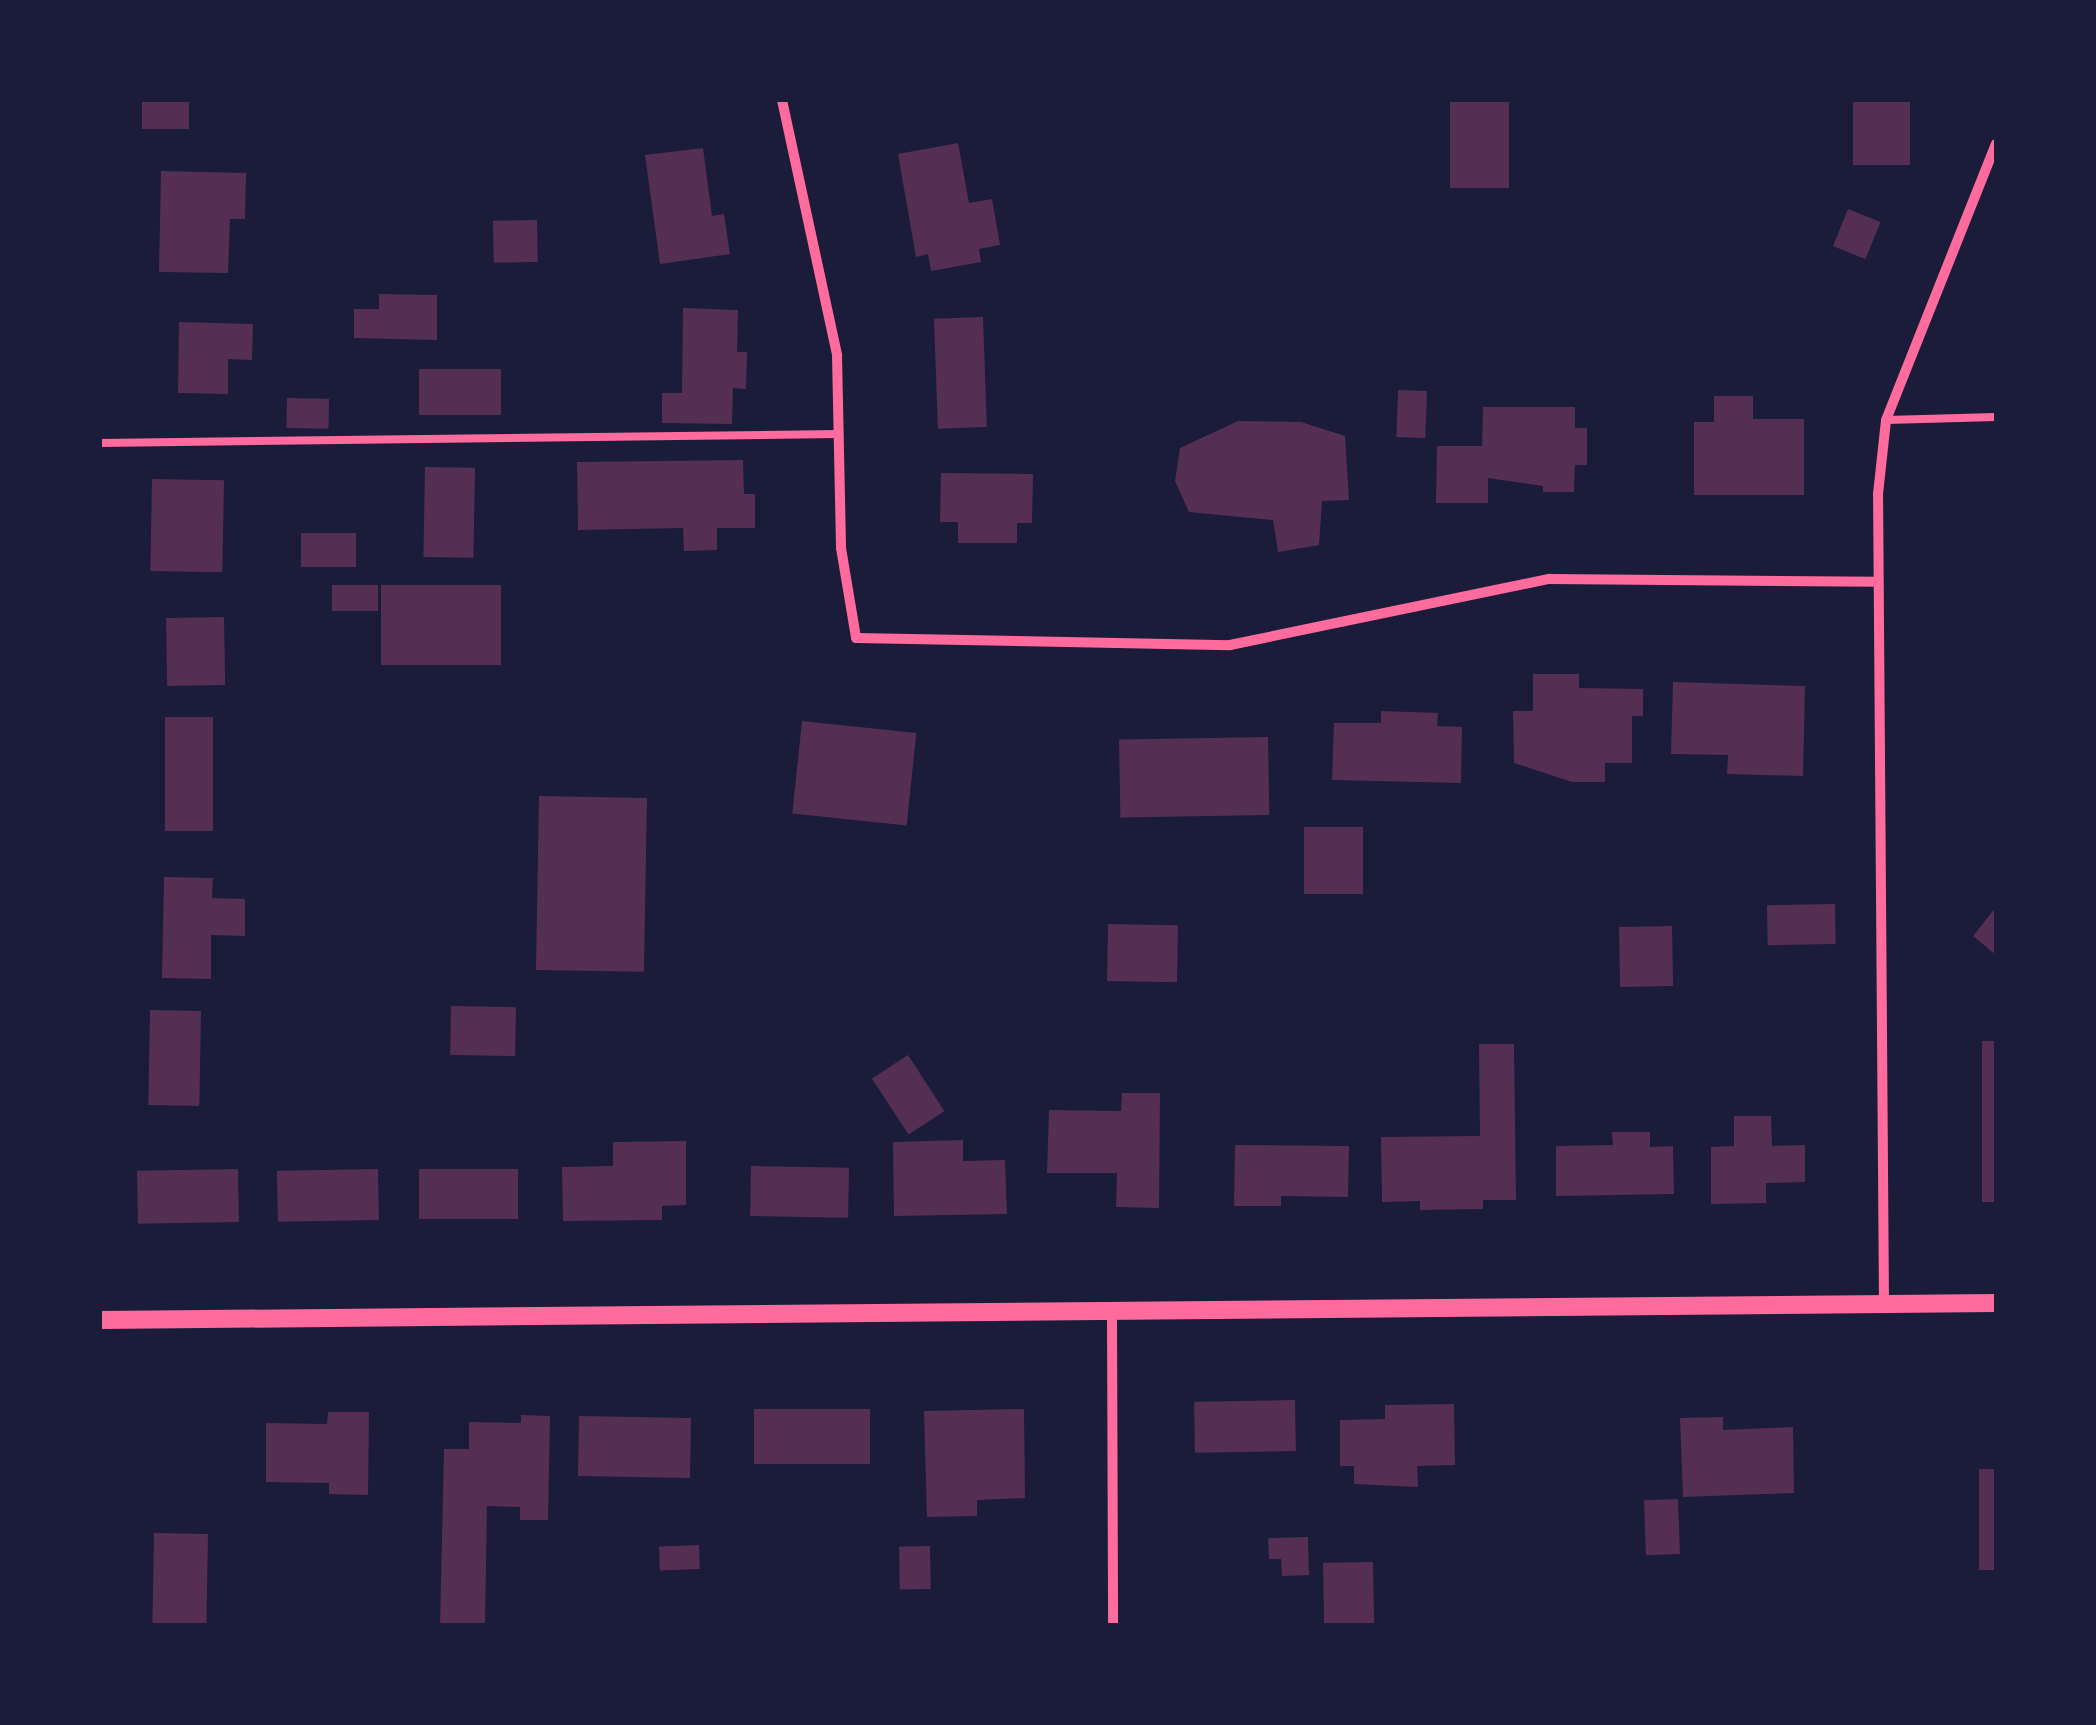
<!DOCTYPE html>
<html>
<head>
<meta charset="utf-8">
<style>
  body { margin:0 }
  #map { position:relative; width:2096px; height:1725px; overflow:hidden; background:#1b1b3a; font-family:"Public Sans",sans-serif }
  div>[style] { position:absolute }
  .building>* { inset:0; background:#542f53; transform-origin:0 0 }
  .service>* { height:8px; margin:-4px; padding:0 4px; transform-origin:4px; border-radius:4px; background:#ff6b9d }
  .minor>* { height:10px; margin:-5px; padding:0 5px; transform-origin:5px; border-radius:5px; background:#ff6b9d }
  .tertiary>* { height:18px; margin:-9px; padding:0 9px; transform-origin:9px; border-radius:9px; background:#ff6b9d }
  span { translate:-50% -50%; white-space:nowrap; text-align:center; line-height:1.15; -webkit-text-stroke:8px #1b1b3a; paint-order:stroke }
  .frame { position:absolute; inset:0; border:102px solid #1b1b3a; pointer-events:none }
</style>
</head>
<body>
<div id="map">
  <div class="building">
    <i style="left:142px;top:100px;width:47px;height:29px"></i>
    <i style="left:1450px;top:100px;width:59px;height:88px"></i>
    <i style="left:1853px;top:100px;width:57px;height:65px"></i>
    <i style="clip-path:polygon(958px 143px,969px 203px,992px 199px,1000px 245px,979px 249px,981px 262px,931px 271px,928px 254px,916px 257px,898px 154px)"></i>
    <i style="clip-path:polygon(703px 148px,712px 216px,724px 214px,730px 254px,660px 264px,645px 155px)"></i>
    <i style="clip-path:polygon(161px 171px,246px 173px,245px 219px,230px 219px,228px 273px,159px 272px)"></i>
    <i style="left:1848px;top:209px;width:35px;height:40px;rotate:22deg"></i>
    <i style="left:537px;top:220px;width:42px;height:44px;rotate:89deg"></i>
    <i style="clip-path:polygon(379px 294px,437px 295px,437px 340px,354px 338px,354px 309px,379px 309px)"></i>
    <i style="clip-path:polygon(683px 308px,738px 310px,737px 352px,747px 352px,746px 389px,733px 388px,732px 424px,662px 423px,662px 393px,682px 393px)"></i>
    <i style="left:983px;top:317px;width:110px;height:49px;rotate:88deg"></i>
    <i style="clip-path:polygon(179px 322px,253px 324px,252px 360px,228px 359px,228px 394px,178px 393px)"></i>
    <i style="left:501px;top:369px;width:46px;height:82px;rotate:90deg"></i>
    <i style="left:1398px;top:390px;width:29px;height:47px;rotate:2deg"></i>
    <i style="clip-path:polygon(1714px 396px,1753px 396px,1753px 419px,1804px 419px,1804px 495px,1694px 495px,1694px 422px,1714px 422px)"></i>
    <i style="left:287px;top:398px;width:42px;height:30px;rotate:1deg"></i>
    <i style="clip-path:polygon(1483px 407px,1575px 407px,1575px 428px,1587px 428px,1587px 465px,1575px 465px,1574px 492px,1543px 492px,1543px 486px,1488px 478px,1488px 503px,1436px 503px,1437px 446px,1482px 446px)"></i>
    <i style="clip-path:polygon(1238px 421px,1301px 422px,1345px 436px,1349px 500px,1322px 501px,1319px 545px,1278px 552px,1273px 520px,1189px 512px,1175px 481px,1180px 448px)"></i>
    <i style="clip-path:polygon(743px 460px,744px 494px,755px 494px,755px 528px,717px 528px,717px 550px,684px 551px,683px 528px,578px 530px,577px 462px)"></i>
    <i style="left:425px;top:467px;width:50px;height:90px;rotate:1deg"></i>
    <i style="clip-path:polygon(941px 473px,1033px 474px,1032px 523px,1017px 523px,1017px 543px,958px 543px,958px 522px,940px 522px)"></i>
    <i style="left:152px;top:479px;width:72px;height:92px;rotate:1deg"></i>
    <i style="left:356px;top:533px;width:34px;height:55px;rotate:90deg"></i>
    <i style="left:332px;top:585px;width:46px;height:26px"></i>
    <i style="left:381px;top:585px;width:120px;height:80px"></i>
    <i style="left:224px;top:617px;width:68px;height:58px;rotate:89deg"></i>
    <i style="clip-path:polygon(1533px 674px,1579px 674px,1579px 688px,1643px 689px,1643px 716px,1632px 716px,1632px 763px,1605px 763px,1605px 782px,1572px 782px,1514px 763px,1513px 711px,1533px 711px)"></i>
    <i style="clip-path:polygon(1673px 682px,1805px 686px,1803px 776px,1727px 774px,1728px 755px,1671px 754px)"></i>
    <i style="clip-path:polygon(1381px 711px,1438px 713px,1437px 726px,1462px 727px,1461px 783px,1332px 780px,1334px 723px,1381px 723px)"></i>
    <i style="left:165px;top:717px;width:48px;height:114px"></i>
    <i style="left:802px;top:721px;width:115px;height:93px;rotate:6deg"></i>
    <i style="left:1268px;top:737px;width:78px;height:149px;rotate:89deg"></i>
    <i style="left:539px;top:796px;width:108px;height:174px;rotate:1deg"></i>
    <i style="left:1304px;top:827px;width:59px;height:67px"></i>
    <i style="clip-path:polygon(164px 877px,213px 878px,212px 898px,245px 899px,245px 936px,211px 935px,211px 979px,162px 978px)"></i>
    <i style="left:1835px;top:904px;width:40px;height:68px;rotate:89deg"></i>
    <i style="clip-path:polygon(1996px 907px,1996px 955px,1973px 936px)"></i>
    <i style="left:1108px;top:924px;width:70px;height:57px;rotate:1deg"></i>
    <i style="left:1672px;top:926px;width:60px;height:53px;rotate:89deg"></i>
    <i style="left:451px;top:1006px;width:65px;height:49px;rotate:1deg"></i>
    <i style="left:150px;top:1010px;width:51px;height:95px;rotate:1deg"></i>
    <i style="left:1982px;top:1041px;width:14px;height:161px"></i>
    <i style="clip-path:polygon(1479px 1044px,1514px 1044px,1516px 1200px,1483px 1200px,1483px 1209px,1420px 1210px,1420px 1201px,1382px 1202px,1381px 1137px,1480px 1136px)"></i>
    <i style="left:908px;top:1055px;width:67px;height:43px;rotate:57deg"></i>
    <i style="clip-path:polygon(1122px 1093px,1160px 1093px,1159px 1208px,1116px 1207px,1117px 1173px,1047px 1173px,1049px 1110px,1121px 1111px)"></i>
    <i style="clip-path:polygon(1734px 1116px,1771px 1116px,1772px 1146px,1805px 1145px,1805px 1182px,1766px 1183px,1766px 1203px,1711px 1204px,1711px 1147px,1734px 1146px)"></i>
    <i style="clip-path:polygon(1612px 1132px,1650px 1132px,1650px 1147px,1673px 1146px,1674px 1194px,1556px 1196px,1556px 1146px,1613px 1145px)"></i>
    <i style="clip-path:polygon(963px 1140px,963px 1161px,1005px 1160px,1007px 1214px,894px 1216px,893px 1142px)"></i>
    <i style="clip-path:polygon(686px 1141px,686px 1205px,662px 1206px,662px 1220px,563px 1221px,562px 1167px,613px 1166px,613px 1142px)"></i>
    <i style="clip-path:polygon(1235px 1145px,1349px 1146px,1348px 1197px,1281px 1196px,1281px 1206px,1234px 1206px)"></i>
    <i style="left:751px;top:1166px;width:98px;height:50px;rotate:1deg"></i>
    <i style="left:238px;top:1169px;width:53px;height:101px;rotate:89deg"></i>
    <i style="left:378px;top:1169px;width:51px;height:101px;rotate:89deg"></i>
    <i style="left:419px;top:1169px;width:99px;height:50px"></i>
    <i style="left:1295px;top:1400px;width:51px;height:101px;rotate:89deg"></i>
    <i style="clip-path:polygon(1454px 1404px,1455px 1465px,1417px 1466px,1418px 1487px,1354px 1484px,1354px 1466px,1340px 1466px,1340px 1420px,1385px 1419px,1385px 1405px)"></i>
    <i style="left:754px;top:1409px;width:116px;height:55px"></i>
    <i style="clip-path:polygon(1024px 1409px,1025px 1498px,977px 1500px,977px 1516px,927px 1517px,924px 1411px)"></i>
    <i style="clip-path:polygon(328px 1412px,369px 1412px,368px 1495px,329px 1494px,329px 1483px,266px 1482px,266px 1423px,327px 1424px)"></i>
    <i style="clip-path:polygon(521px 1415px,550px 1416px,548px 1520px,520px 1520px,520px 1507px,487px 1506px,485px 1625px,440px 1625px,444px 1449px,469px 1449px,469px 1422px,521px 1423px)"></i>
    <i style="left:579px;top:1416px;width:112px;height:60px;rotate:1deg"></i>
    <i style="clip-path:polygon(1723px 1417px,1723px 1430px,1793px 1427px,1794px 1493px,1683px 1497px,1680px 1418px)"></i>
    <i style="left:1979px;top:1469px;width:17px;height:101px"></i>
    <i style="left:1678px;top:1499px;width:55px;height:34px;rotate:88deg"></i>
    <i style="left:154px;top:1533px;width:54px;height:92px;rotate:1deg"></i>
    <i style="clip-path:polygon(1308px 1537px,1309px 1575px,1282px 1576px,1281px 1559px,1269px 1559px,1268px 1538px)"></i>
    <i style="left:699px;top:1545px;width:24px;height:40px;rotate:88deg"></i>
    <i style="left:930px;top:1546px;width:43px;height:31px;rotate:89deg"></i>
    <i style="left:1373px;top:1562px;width:63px;height:50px;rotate:89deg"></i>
  </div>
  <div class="service">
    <i style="left:1886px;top:420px;width:110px;rotate:-1.6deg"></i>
    <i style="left:100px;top:443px;width:739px;rotate:-0.7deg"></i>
  </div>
  <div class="minor">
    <i style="left:782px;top:100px;width:261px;rotate:77.8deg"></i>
    <i style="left:837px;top:355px;width:193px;rotate:88.8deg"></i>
    <i style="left:841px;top:548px;width:91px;rotate:80.5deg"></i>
    <i style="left:856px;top:638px;width:374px;rotate:1.1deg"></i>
    <i style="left:1230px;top:645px;width:327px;rotate:-11.7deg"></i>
    <i style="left:1550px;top:579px;width:328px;rotate:0.5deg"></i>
    <i style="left:1884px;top:1305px;width:811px;rotate:-90.42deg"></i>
    <i style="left:1878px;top:494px;width:74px;rotate:-83.8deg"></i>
    <i style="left:1886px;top:420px;width:297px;rotate:-68.3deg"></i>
    <i style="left:1112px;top:1315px;width:310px;rotate:89.8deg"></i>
  </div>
  <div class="tertiary">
    <i style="left:100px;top:1320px;width:1896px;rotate:-0.51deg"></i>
  </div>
  <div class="frame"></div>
</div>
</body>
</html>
